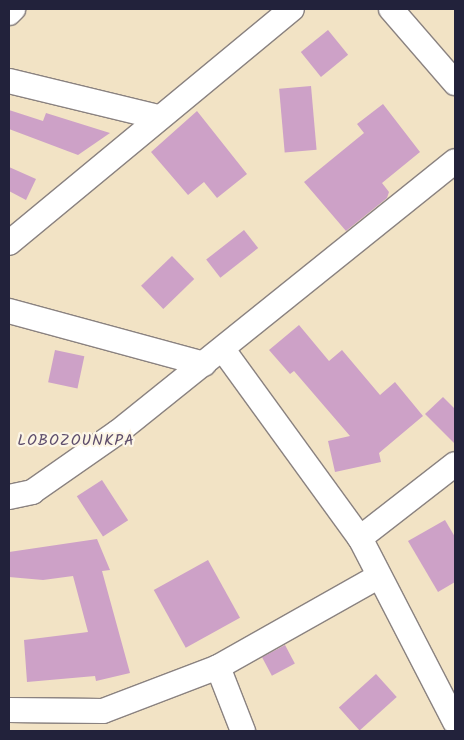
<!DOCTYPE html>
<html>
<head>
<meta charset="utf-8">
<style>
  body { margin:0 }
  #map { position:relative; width:464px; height:740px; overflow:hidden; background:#f2e3c5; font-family:Kalam,sans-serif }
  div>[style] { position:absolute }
  .building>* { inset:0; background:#cda1c7; transform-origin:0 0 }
  .roads { filter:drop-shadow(1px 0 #8a8280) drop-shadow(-1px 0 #8a8280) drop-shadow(0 1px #8a8280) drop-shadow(0 -1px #8a8280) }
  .minor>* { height:24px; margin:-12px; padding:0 12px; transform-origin:12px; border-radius:12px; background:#fff }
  span { translate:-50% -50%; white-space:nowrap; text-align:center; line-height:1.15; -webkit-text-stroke:4.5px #fcf5e5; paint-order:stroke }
  .neighbourhood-label { font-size:16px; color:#5e4e6c; letter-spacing:1px }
  .frame { position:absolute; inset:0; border:10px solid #22223b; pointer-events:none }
</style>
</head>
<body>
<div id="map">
  <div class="building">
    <i style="left:328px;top:30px;width:32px;height:35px;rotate:51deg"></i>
    <i style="left:311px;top:86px;width:64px;height:32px;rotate:85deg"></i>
    <i style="clip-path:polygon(383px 104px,420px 152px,382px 183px,389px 192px,387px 198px,346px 231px,304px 182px,364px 133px,357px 124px)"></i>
    <i style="clip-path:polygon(9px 110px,43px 121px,46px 113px,110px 133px,78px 155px,9px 129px)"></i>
    <i style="clip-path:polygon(197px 111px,247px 174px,217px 198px,204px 182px,188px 195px,151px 152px)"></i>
    <i style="clip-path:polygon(9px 167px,36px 179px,26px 200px,9px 191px)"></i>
    <i style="left:244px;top:230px;width:23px;height:48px;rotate:52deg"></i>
    <i style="left:172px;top:256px;width:32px;height:43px;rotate:46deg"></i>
    <i style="clip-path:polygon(299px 325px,329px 361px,342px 350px,380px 395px,395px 382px,423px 416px,379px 453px,381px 462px,335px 472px,328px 441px,350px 436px,294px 371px,290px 374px,269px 350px)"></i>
    <i style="left:55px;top:350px;width:30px;height:33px;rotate:12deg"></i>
    <i style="clip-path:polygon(443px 397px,455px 409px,455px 444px,425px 414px)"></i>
    <i style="left:102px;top:480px;width:48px;height:30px;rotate:57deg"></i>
    <i style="clip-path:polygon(445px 520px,455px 537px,455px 582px,438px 592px,408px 541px)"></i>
    <i style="clip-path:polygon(97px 539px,110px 570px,102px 571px,130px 673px,96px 681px,95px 676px,27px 682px,24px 640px,88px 632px,73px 576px,43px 580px,9px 577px,9px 552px)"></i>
    <i style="left:208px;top:560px;width:66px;height:62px;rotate:61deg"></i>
    <i style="left:285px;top:645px;width:21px;height:26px;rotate:62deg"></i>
    <i style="left:376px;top:674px;width:31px;height:50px;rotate:48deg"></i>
  </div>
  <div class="roads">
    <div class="minor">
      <i style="left:391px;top:9px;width:98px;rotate:49.1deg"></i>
      <i style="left:9px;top:13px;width:6px;rotate:-45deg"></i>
      <i style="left:9px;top:81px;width:153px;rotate:13.6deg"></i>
      <i style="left:9px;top:243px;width:367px;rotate:-39.6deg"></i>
      <i style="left:9px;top:311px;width:202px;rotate:15.2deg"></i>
      <i style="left:224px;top:351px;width:231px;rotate:54deg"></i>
      <i style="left:360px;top:538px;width:207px;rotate:62.7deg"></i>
      <i style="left:9px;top:497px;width:24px;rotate:-12deg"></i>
      <i style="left:32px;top:492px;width:105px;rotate:-34.9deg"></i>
      <i style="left:118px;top:432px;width:432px;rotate:-38.8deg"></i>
      <i style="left:360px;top:538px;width:120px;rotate:-37.9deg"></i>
      <i style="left:218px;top:667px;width:69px;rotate:68.7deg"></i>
      <i style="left:9px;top:710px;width:94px;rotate:0.6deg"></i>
      <i style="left:103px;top:711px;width:123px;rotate:-20.9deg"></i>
      <i style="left:218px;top:667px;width:184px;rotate:-29.4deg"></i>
    </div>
  </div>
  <div class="neighbourhood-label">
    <span style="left:76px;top:441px">LOBOZOUNKPA</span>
  </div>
  <div class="frame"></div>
</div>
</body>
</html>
